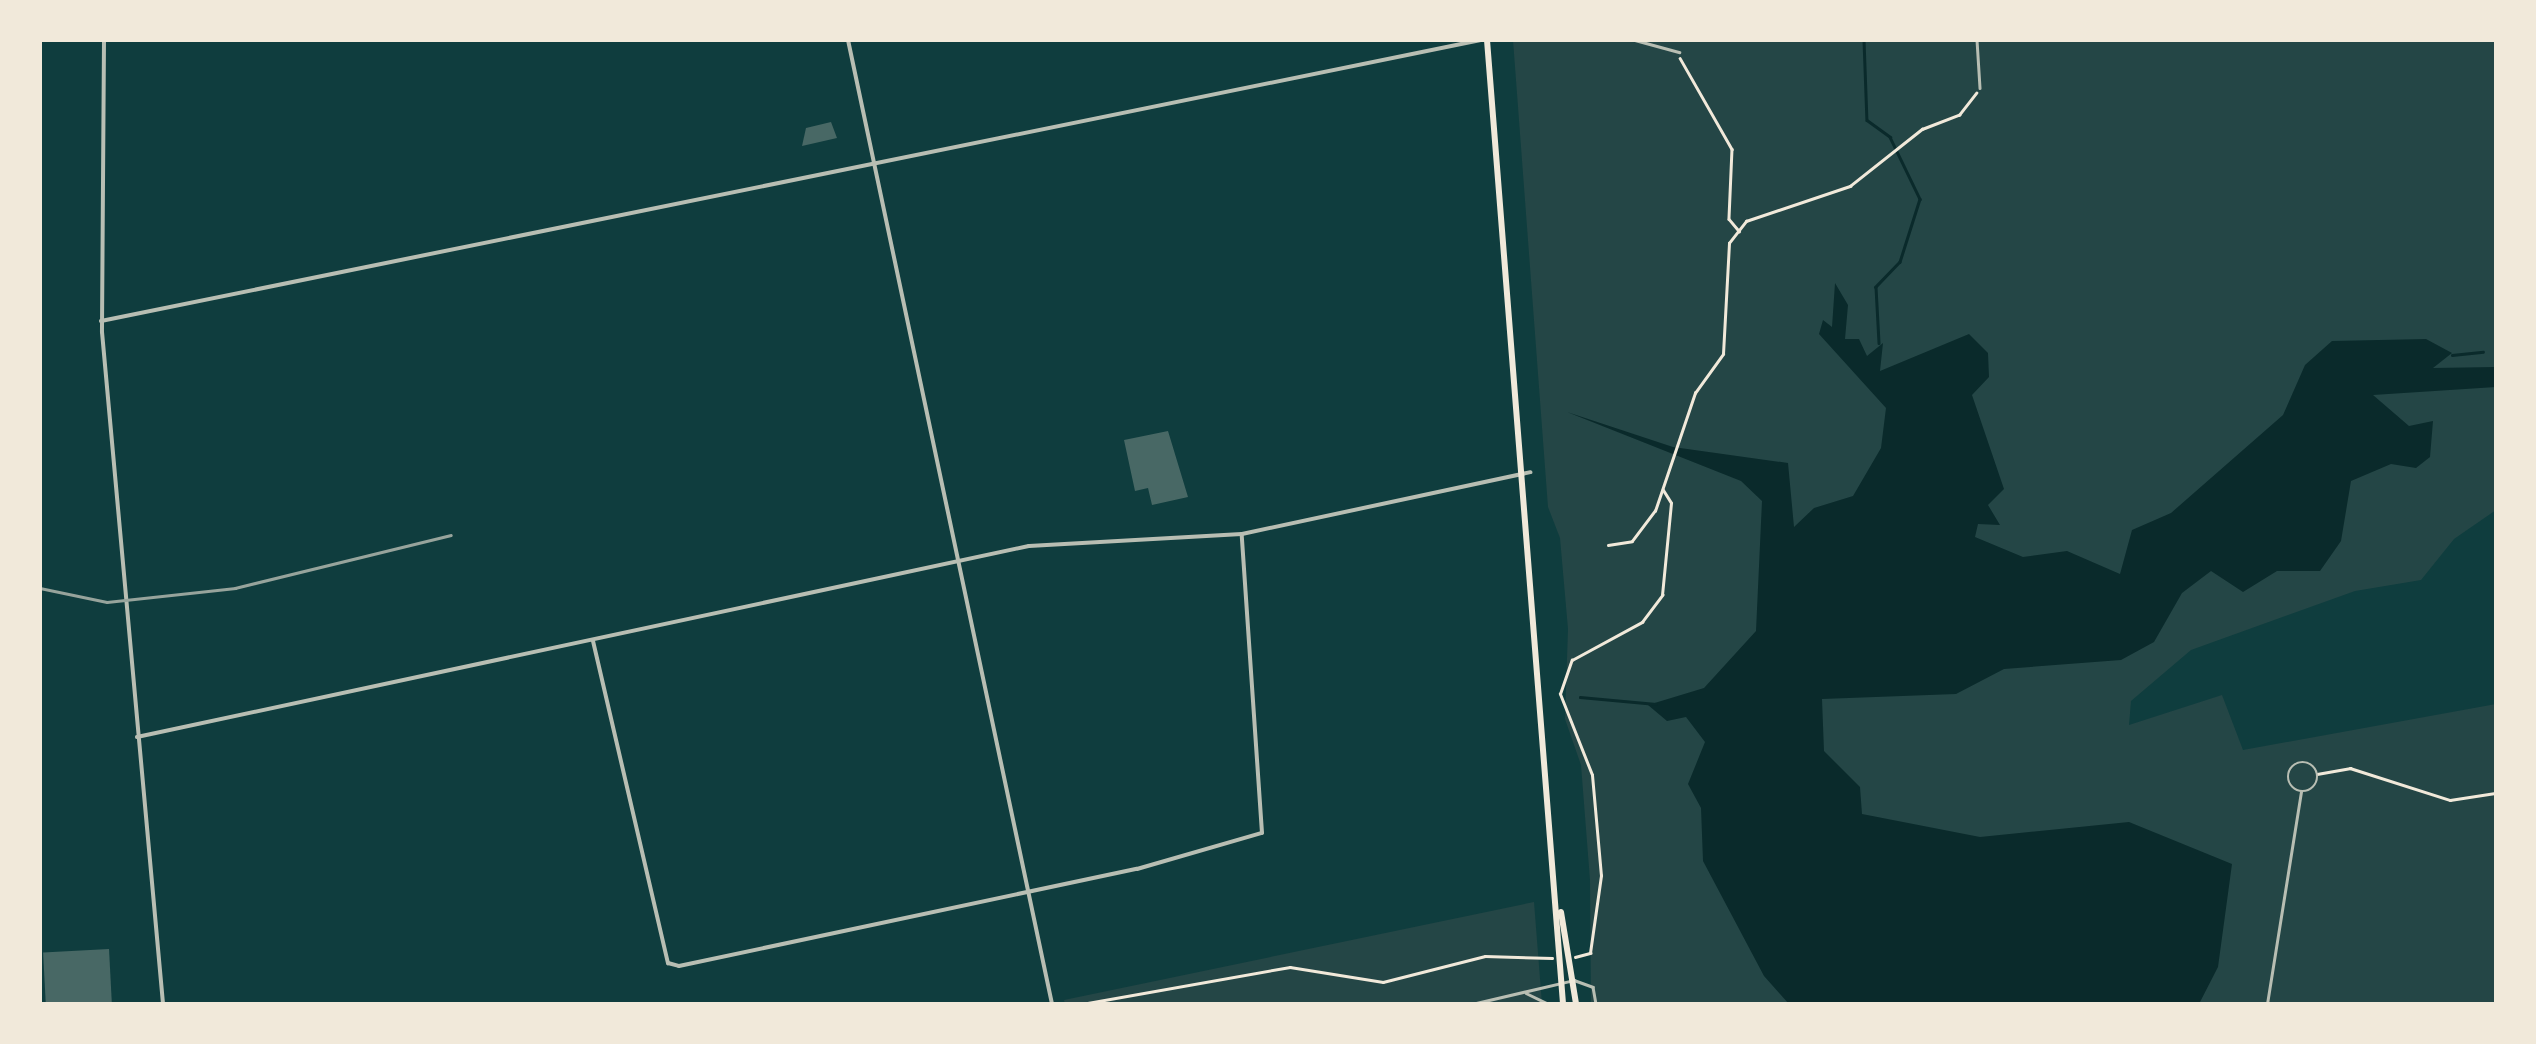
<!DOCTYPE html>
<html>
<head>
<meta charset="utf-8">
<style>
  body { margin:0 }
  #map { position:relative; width:2536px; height:1044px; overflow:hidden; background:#0f3d3e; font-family:"Alegreya Sans",sans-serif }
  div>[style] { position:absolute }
  .green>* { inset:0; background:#244646 }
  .water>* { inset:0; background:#0a2a2b }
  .stream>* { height:2.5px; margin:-1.25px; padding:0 1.25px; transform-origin:1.25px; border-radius:1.25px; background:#0a2a2b }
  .building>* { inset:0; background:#486865; transform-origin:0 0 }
  .path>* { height:2.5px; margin:-1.25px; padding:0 1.25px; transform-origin:1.25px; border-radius:1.25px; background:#f1e9da }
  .service>* { height:2.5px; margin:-1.25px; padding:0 1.25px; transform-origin:1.25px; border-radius:1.25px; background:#b8beb3 }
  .service>.ring { margin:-1.25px; padding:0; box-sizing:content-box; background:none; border:2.5px solid #b8beb3; border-radius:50% }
  .minor>* { height:4px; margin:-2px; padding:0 2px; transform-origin:2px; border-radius:2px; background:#b8beb3 }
  .secondary>* { height:6px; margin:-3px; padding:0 3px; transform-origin:3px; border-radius:3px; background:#f1e9da }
  .rail>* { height:2.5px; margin:-1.25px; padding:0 1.25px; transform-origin:1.25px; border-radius:1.25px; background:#97a49c }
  span { translate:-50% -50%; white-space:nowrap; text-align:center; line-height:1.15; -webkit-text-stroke:8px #f1e9da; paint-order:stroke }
  .frame { position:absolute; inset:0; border:42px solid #f1e9da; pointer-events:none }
</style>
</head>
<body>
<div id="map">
  <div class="green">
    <i style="clip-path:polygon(1513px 40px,2496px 40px,2496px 510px,2454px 539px,2421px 580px,2355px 591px,2191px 650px,2131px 701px,2129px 725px,2222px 695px,2243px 750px,2496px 704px,2496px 1004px,1591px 1004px,1590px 880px,1581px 765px,1565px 719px,1568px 629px,1560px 538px,1548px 507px)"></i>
    <i style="clip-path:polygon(1534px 902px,1542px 1004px,1065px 1004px,1064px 1000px)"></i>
  </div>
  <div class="water">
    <i style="clip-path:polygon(1835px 283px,1848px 305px,1845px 339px,1859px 339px,1867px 356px,1883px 343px,1880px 371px,1969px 334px,1988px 353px,1989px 377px,1972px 395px,2004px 489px,1988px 505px,2000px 525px,1978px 524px,1975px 537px,2023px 557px,2067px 551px,2120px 574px,2132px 530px,2171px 513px,2283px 415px,2305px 365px,2332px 341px,2426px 339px,2452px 353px,2433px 368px,2496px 367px,2496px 387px,2373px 395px,2409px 426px,2433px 421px,2430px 457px,2416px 468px,2391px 464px,2351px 481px,2341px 541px,2320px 571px,2277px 571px,2243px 592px,2211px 571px,2182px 593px,2154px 642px,2121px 660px,2004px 669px,1956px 694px,1822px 699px,1824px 751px,1860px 787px,1862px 814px,1980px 837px,2129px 822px,2232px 864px,2218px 967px,2199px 1004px,1789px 1004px,1764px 976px,1703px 861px,1701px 808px,1688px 784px,1705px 742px,1686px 717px,1667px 721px,1648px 705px,1704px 688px,1756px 631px,1762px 501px,1741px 481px,1567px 412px,1673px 447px,1788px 463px,1794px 527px,1814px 508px,1853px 496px,1881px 448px,1886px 408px,1819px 334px,1823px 320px,1832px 327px)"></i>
  </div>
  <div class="stream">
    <i style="left:1864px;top:40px;width:80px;rotate:87.9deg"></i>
    <i style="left:1867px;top:120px;width:29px;rotate:36deg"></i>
    <i style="left:1890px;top:137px;width:69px;rotate:64.2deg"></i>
    <i style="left:1920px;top:199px;width:66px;rotate:107.6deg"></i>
    <i style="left:1900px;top:262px;width:35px;rotate:134deg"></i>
    <i style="left:1876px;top:287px;width:56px;rotate:86.9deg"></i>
    <i style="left:2452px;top:355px;width:31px;rotate:-6deg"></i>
    <i style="left:1580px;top:697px;width:76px;rotate:5.3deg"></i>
  </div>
  <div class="building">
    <i style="clip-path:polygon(831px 122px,837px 138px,802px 146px,806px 128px)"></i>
    <i style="clip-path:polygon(1168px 431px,1188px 497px,1152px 505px,1148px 488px,1135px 491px,1124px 440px)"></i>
    <i style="left:109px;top:949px;width:55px;height:66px;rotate:87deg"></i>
  </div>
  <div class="path">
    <i style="left:1680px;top:58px;width:105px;rotate:60.3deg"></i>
    <i style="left:1732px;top:149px;width:70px;rotate:92.5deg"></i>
    <i style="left:1729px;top:219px;width:16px;rotate:50deg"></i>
    <i style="left:1608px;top:545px;width:24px;rotate:-9deg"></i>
    <i style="left:1632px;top:541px;width:38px;rotate:-53deg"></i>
    <i style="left:1655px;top:511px;width:125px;rotate:-71.3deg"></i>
    <i style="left:1695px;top:393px;width:48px;rotate:-54.3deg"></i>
    <i style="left:1723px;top:354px;width:111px;rotate:-86.9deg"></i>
    <i style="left:1729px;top:243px;width:28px;rotate:-52deg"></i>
    <i style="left:1746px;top:221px;width:110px;rotate:-18.6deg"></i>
    <i style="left:1850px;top:186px;width:92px;rotate:-38.4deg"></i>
    <i style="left:1922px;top:129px;width:40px;rotate:-21deg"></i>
    <i style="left:1959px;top:115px;width:28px;rotate:-52deg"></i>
    <i style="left:2317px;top:774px;width:34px;rotate:-10deg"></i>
    <i style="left:2350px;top:768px;width:105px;rotate:17.7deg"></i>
    <i style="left:2450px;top:800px;width:47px;rotate:-8.7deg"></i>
    <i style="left:1575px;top:957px;width:16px;rotate:-15deg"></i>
    <i style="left:1590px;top:953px;width:78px;rotate:-81.9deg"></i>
    <i style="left:1601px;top:876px;width:101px;rotate:-95.1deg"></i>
    <i style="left:1592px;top:775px;width:87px;rotate:-111.6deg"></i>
    <i style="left:1560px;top:694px;width:36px;rotate:-71deg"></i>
    <i style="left:1572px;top:660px;width:80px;rotate:-28.5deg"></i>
    <i style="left:1642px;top:622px;width:34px;rotate:-53deg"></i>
    <i style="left:1662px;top:595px;width:92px;rotate:-84.4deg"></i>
    <i style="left:1671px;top:503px;width:15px;rotate:-122deg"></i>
    <i style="left:1082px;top:1004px;width:211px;rotate:-10.1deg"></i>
    <i style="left:1290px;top:967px;width:94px;rotate:9.2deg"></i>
    <i style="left:1383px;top:982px;width:105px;rotate:-14.3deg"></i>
    <i style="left:1485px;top:956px;width:67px;rotate:1.7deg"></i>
  </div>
  <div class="service">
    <i style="left:1635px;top:40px;width:46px;rotate:15.3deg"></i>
    <i style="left:1977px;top:40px;width:48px;rotate:86.4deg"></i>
    <i class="ring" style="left:2288px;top:762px;width:27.5px;height:27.5px"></i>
    <i style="left:1526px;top:993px;width:25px;rotate:26deg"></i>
    <i style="left:1472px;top:1004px;width:105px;rotate:-13.2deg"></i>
    <i style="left:1574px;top:980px;width:20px;rotate:20deg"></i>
    <i style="left:1593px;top:987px;width:17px;rotate:80deg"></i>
    <i style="left:2267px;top:1004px;width:215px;rotate:-80.9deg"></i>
  </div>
  <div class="minor">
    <i style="left:104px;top:40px;width:292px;rotate:90.4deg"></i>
    <i style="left:102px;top:332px;width:675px;rotate:84.81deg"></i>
    <i style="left:848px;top:40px;width:985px;rotate:78.05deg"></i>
    <i style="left:101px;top:321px;width:1408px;rotate:-11.51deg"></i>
    <i style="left:593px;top:641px;width:331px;rotate:76.9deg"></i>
    <i style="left:668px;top:963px;width:11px;rotate:15deg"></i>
    <i style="left:679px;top:966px;width:468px;rotate:-12deg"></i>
    <i style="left:1137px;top:869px;width:130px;rotate:-16.1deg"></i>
    <i style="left:1262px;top:833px;width:298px;rotate:-93.9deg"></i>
    <i style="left:137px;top:737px;width:912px;rotate:-12.09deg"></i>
    <i style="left:1029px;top:546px;width:213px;rotate:-3.2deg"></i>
    <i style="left:1242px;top:534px;width:295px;rotate:-12.1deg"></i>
  </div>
  <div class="secondary">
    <i style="left:1487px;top:40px;width:967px;rotate:85.49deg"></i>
    <i style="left:1561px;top:912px;width:93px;rotate:80.7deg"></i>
  </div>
  <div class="rail">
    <i style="left:40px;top:588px;width:68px;rotate:11.8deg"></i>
    <i style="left:107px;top:602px;width:129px;rotate:-6.2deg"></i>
    <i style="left:235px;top:588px;width:222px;rotate:-13.8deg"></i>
  </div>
  <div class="frame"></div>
</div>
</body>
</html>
